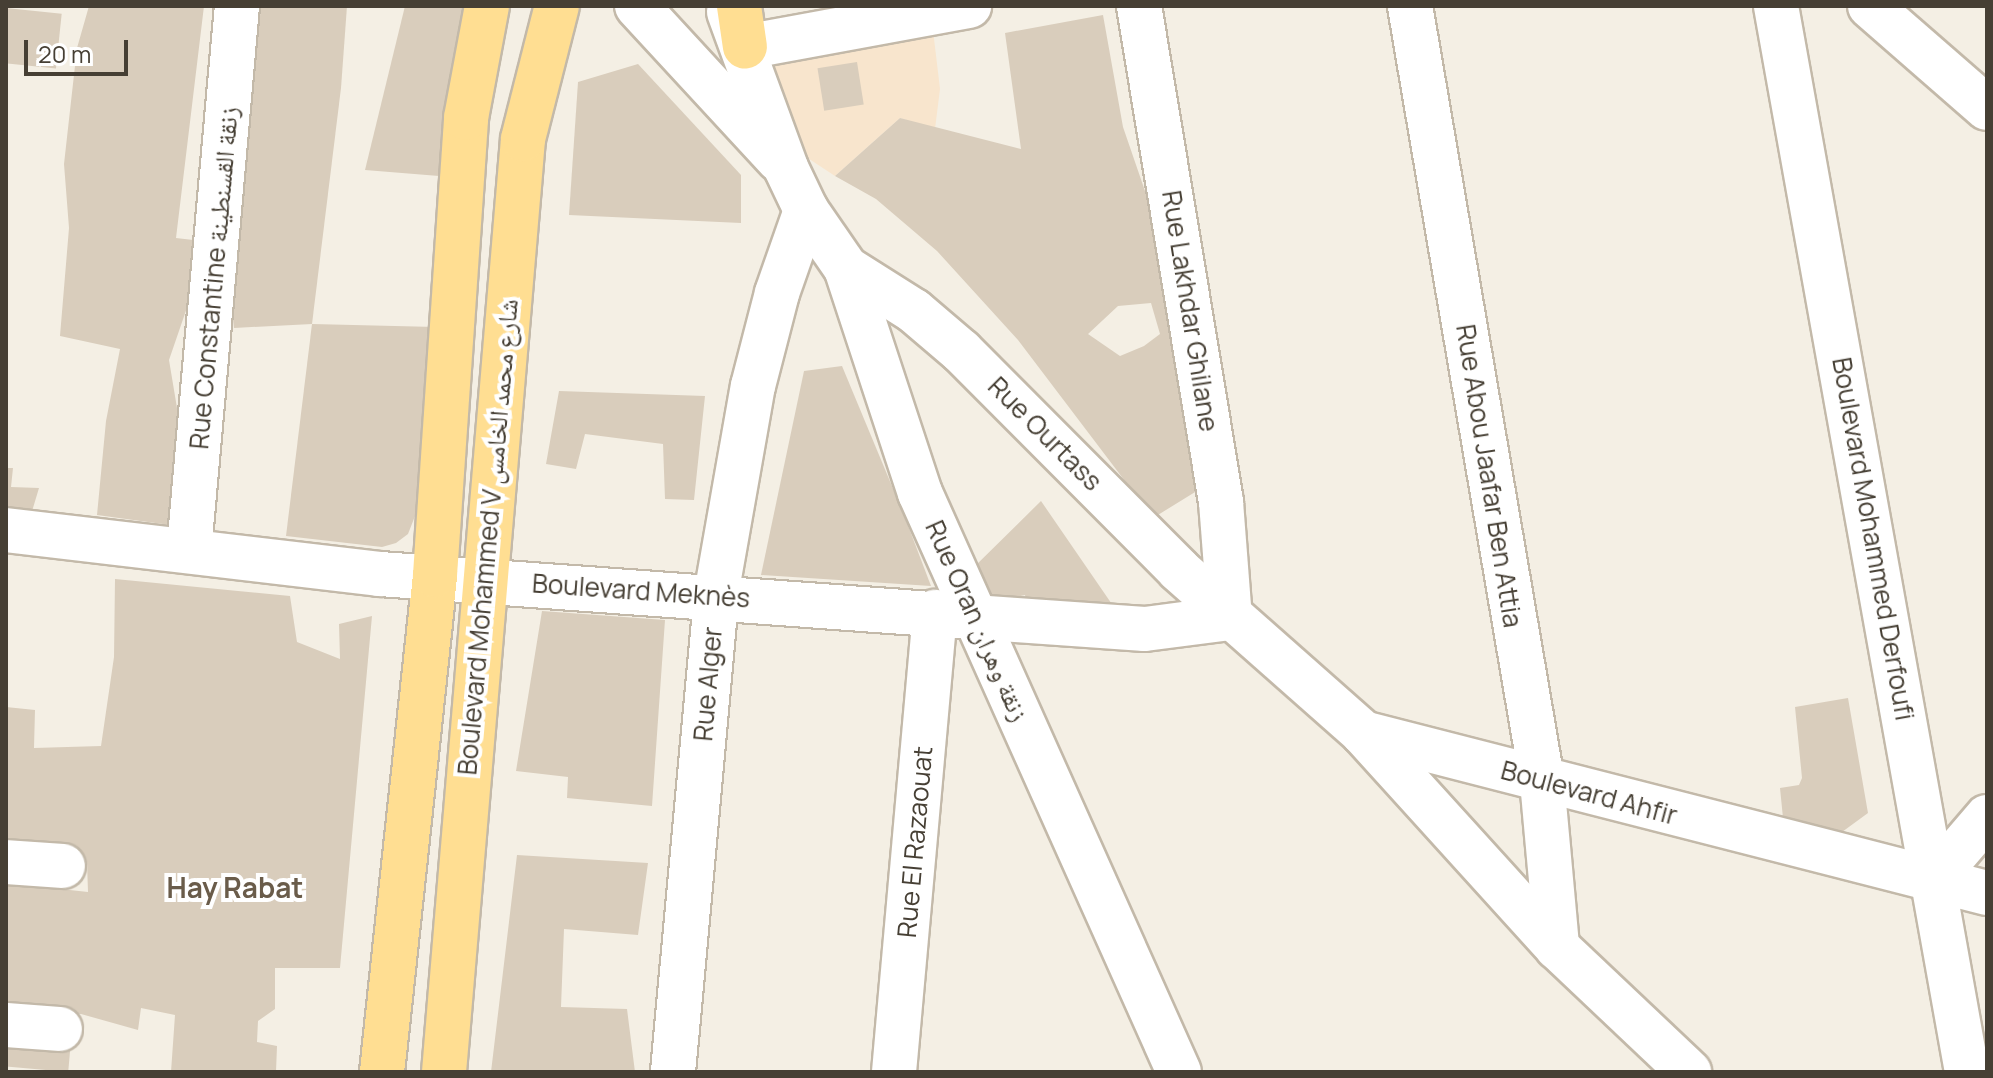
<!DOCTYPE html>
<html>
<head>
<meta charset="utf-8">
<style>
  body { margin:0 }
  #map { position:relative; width:1993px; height:1078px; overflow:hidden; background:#f4efe4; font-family:Manrope,"Noto Naskh Arabic",sans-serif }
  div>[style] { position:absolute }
  .commercial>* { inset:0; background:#f8e5cd }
  .building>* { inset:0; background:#d9cdbc; transform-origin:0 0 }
  .roads { filter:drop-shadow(2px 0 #c3b9a9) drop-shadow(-2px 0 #c3b9a9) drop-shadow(0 2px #c3b9a9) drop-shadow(0 -2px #c3b9a9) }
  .minor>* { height:44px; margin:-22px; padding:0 22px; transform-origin:22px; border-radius:22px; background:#fff }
  .major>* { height:44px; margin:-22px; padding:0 22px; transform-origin:22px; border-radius:22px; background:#ffde92 }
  span { translate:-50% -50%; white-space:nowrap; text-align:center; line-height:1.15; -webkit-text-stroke:8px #fff; paint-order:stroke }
  .street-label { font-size:26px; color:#463f34 }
  .neighbourhood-label { font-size:28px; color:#6a5c4a; font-weight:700 }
  .frame { position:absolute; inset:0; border:8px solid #463f34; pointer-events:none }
  .scale { position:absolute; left:24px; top:40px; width:104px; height:36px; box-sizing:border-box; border:4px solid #463f34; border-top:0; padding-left:10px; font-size:24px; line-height:28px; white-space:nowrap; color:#463f34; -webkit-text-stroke:6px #fff; paint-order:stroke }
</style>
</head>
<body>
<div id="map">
  <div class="commercial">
    <i style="clip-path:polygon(933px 30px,940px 89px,935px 129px,900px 118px,835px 176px,785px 143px,767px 63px)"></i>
  </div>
  <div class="building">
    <i style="clip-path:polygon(89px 6px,204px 6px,176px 238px,202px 241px,191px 296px,169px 360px,181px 432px,170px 525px,97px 515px,106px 421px,120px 349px,60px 336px,69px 228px,64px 164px,77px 48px)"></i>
    <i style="clip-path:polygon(261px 6px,347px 6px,341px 88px,312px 324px,234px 328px,231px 301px)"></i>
    <i style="clip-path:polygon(405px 6px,469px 6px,439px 176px,365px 170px)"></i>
    <i style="left:6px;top:8px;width:56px;height:55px;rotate:6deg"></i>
    <i style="clip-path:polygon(evenodd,1103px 15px,1123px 127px,1168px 258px,1200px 489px,1153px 518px,1018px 340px,937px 251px,876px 199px,835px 176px,900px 118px,1021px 149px,1005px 33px,1103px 15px,1151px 303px,1160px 334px,1144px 346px,1120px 356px,1088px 334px,1118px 306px,1151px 303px)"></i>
    <i style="left:857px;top:62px;width:43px;height:40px;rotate:81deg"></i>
    <i style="clip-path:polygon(638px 64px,741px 175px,741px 223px,569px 215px,578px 82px)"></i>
    <i style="clip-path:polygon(312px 324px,436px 327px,415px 516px,408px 534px,396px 543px,382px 547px,286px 536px)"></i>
    <i style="clip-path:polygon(842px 366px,904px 515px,931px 586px,761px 575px,804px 371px)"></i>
    <i style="clip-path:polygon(559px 391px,705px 396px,694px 500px,665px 499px,663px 444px,585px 434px,576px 469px,546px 464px)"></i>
    <i style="clip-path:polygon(6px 468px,13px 468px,11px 487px,39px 488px,30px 518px,6px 515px)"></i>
    <i style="clip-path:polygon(1041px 501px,1118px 613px,1028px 608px,1025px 595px,982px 604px,971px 570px)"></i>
    <i style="clip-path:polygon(115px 579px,290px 596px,297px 642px,340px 659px,339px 624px,372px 616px,340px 968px,275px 968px,275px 1009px,258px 1021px,257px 1042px,277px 1046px,276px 1072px,171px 1072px,175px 1015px,141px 1008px,138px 1030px,81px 1014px,6px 1010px,6px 883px,88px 892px,87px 863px,6px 850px,6px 707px,35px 710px,34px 748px,101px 746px,114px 657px)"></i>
    <i style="clip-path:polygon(542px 611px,665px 620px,652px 806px,567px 798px,568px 777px,516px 771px)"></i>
    <i style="clip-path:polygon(1848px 698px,1868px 813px,1842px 832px,1783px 818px,1780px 788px,1799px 785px,1802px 778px,1795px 707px)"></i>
    <i style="clip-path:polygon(517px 855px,648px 863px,638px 935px,564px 929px,561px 1007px,627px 1009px,635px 1072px,491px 1072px)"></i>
    <i style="left:71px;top:1040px;width:32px;height:65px;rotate:95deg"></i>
  </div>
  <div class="roads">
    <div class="minor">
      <i style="left:637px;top:6px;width:209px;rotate:47.3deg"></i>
      <i style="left:1139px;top:6px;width:503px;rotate:80.61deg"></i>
      <i style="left:1221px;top:502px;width:116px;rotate:85.6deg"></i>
      <i style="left:1410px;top:6px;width:786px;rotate:80.33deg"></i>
      <i style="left:1542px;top:781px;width:167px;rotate:84.8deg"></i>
      <i style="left:1776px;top:6px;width:1083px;rotate:79.84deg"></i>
      <i style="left:1870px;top:6px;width:155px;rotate:41.1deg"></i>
      <i style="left:729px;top:12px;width:166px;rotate:69.9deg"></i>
      <i style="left:786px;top:168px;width:47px;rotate:64.5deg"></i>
      <i style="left:806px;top:210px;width:70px;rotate:55.4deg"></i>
      <i style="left:846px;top:268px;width:237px;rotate:71.8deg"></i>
      <i style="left:920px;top:493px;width:634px;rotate:65.9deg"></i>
      <i style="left:745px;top:47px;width:228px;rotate:-10.4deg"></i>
      <i style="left:846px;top:268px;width:80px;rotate:32.3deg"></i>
      <i style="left:914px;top:311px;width:62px;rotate:40.4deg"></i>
      <i style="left:961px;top:351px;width:309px;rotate:45.1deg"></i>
      <i style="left:1179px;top:570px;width:246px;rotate:41.5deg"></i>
      <i style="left:1363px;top:733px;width:644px;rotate:14.38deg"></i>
      <i style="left:6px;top:530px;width:377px;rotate:6.7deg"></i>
      <i style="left:380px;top:574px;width:595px;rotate:4.15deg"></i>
      <i style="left:973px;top:617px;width:172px;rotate:4deg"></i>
      <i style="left:1145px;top:629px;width:86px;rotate:-7.4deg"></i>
      <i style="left:189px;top:550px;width:546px;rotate:-84.96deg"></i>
      <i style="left:1363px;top:733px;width:289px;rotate:47.8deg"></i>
      <i style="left:1557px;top:947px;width:182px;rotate:43.4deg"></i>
      <i style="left:6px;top:862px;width:57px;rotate:4deg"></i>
      <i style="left:1933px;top:880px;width:83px;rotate:-49.4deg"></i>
      <i style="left:6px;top:1025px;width:54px;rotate:4.2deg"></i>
      <i style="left:673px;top:1072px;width:479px;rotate:-84.8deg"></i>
      <i style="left:716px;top:595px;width:212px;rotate:-80deg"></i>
      <i style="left:753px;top:386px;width:96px;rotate:-75.5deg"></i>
      <i style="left:777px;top:293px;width:88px;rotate:-70.7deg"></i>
      <i style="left:894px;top:1072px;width:462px;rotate:-84.9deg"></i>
    </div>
    <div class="major">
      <i style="left:739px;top:6px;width:41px;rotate:81.7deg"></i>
      <i style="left:382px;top:1072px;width:500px;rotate:-83.9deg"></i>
      <i style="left:435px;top:575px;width:458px;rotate:-86.1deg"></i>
      <i style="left:466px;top:118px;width:114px;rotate:-79.4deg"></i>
      <i style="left:444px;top:1072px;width:936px;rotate:-85.16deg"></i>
      <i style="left:523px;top:139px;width:137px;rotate:-75.7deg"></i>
    </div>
  </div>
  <div class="street-label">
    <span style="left:214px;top:278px;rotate:-85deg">Rue Constantine زنقة القسنطينة</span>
    <span style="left:1190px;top:311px;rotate:81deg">Rue Lakhdar Ghilane</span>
    <span style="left:1045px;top:434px;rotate:45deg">Rue Ourtass</span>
    <span style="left:1489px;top:476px;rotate:81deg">Rue Abou Jaafar Ben Attia</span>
    <span style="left:488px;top:537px;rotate:-85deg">Boulevard Mohammed V شارع محمد الخامس</span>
    <span style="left:1873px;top:539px;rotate:80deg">Boulevard Mohammed Derfoufi</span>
    <span style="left:641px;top:591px;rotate:4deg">Boulevard Meknès</span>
    <span style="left:977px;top:621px;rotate:66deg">Rue Oran زنقة وهران</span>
    <span style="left:708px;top:684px;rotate:-85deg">Rue Alger</span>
    <span style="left:1589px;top:793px;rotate:15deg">Boulevard Ahfir</span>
    <span style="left:915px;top:842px;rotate:-85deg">Rue El Razaouat</span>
  </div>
  <div class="neighbourhood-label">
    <span style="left:235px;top:887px">Hay Rabat</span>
  </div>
  <div class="frame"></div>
  <div class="scale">20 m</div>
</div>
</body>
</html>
